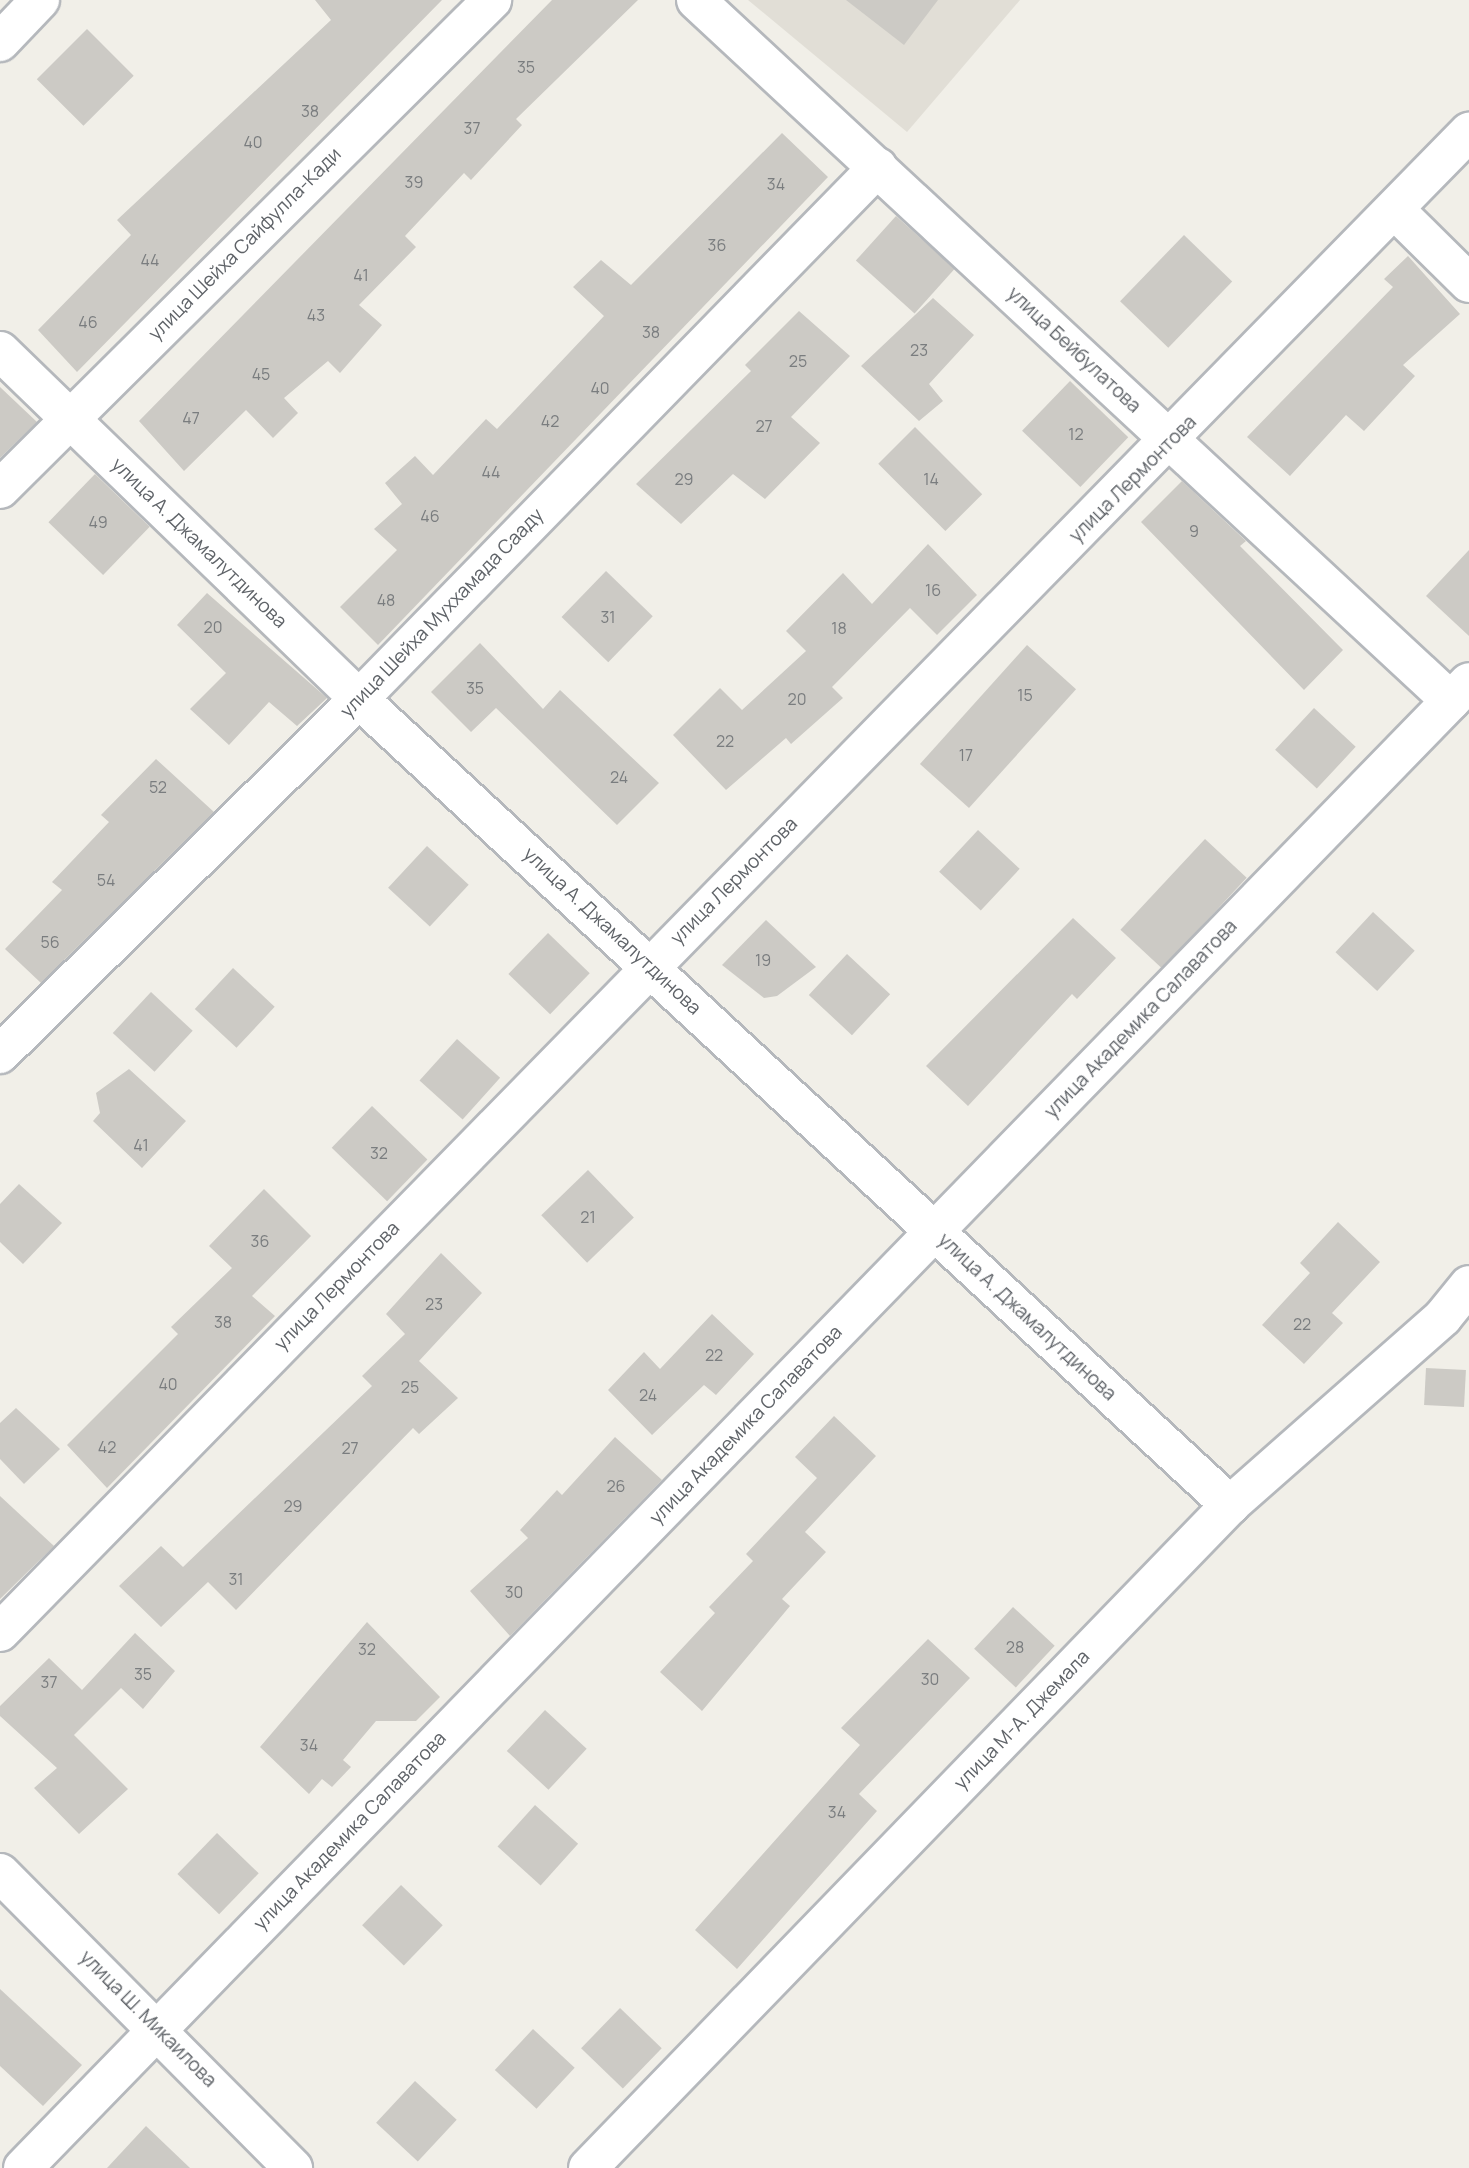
<!DOCTYPE html>
<html>
<head>
<meta charset="utf-8">
<style>
  body { margin:0 }
  #map { position:relative; width:1469px; height:2168px; overflow:hidden; background:#f1efe8; font-family:Manrope,sans-serif }
  div>[style] { position:absolute }
  .education>* { inset:0; background:#e1ded6 }
  .building>* { inset:0; background:#cccac5; transform-origin:0 0 }
  .roads { filter:drop-shadow(2px 0 #b5b8bc) drop-shadow(-2px 0 #b5b8bc) drop-shadow(0 2px #b5b8bc) drop-shadow(0 -2px #b5b8bc) }
  .minor>* { height:38px; margin:-19px; padding:0 19px; transform-origin:19px; border-radius:19px; background:#fff }
  span { translate:-50% -50%; white-space:nowrap; text-align:center; line-height:1.15; -webkit-text-stroke:5px #fff; paint-order:stroke }
  .number-label { font-size:16px; color:#7a7d7f }
  .number-label span { -webkit-text-stroke-width:0 }
  .street-label { font-size:19px; color:#5f6368 }
</style>
</head>
<body>
<div id="map">
  <div class="education">
    <i style="clip-path:polygon(748px 0,1020px 0,907px 132px)"></i>
  </div>
  <div class="building">
    <i style="clip-path:polygon(315px 0,442px 0,77px 372px,38px 330px,131px 235px,117px 220px,331px 20px)"></i>
    <i style="clip-path:polygon(552px 0,638px 0,516px 119px,522px 125px,471px 180px,464px 173px,405px 236px,416px 247px,359px 305px,382px 325px,340px 373px,328px 361px,284px 398px,298px 413px,273px 438px,246px 410px,184px 471px,139px 421px)"></i>
    <i style="clip-path:polygon(846px 0,938px 0,904px 45px)"></i>
    <i style="left:87px;top:29px;width:66px;height:71px;rotate:45deg"></i>
    <i style="clip-path:polygon(782px 133px,828px 177px,378px 645px,340px 607px,397px 550px,374px 529px,402px 504px,385px 483px,415px 456px,433px 475px,486px 419px,497px 429px,604px 316px,573px 287px,601px 260px,631px 285px)"></i>
    <i style="left:896px;top:216px;width:79px;height:60px;rotate:42deg"></i>
    <i style="left:1184px;top:235px;width:67px;height:92px;rotate:44deg"></i>
    <i style="clip-path:polygon(1408px 256px,1460px 314px,1403px 365px,1415px 376px,1364px 431px,1346px 415px,1290px 476px,1247px 437px,1393px 287px,1384px 279px)"></i>
    <i style="clip-path:polygon(933px 298px,974px 335px,929px 384px,943px 401px,919px 421px,861px 366px)"></i>
    <i style="clip-path:polygon(799px 311px,850px 356px,791px 417px,820px 443px,765px 499px,733px 474px,681px 524px,636px 484px,751px 371px,745px 365px)"></i>
    <i style="left:1070px;top:381px;width:81px;height:69px;rotate:44deg"></i>
    <i style="clip-path:polygon(0 387px,37px 422px,0 458px)"></i>
    <i style="left:915px;top:427px;width:95px;height:52px;rotate:45deg"></i>
    <i style="left:95px;top:474px;width:76px;height:67px;rotate:44deg"></i>
    <i style="clip-path:polygon(1182px 481px,1246px 541px,1240px 546px,1343px 650px,1304px 690px,1141px 522px)"></i>
    <i style="clip-path:polygon(928px 544px,977px 595px,937px 635px,910px 608px,832px 687px,843px 698px,791px 744px,786px 738px,726px 790px,673px 735px,720px 688px,742px 710px,806px 651px,786px 631px,843px 573px,872px 604px)"></i>
    <i style="clip-path:polygon(1469px 550px,1469px 636px,1426px 596px)"></i>
    <i style="left:606px;top:571px;width:65px;height:64px;rotate:44deg"></i>
    <i style="clip-path:polygon(207px 593px,327px 698px,297px 726px,269px 702px,229px 745px,190px 709px,226px 673px,177px 625px)"></i>
    <i style="clip-path:polygon(480px 643px,543px 709px,560px 690px,659px 783px,617px 825px,496px 708px,471px 732px,431px 692px)"></i>
    <i style="left:1027px;top:645px;width:66px;height:160px;rotate:42deg"></i>
    <i style="left:1314px;top:708px;width:57px;height:57px;rotate:43deg"></i>
    <i style="clip-path:polygon(156px 759px,214px 812px,41px 983px,5px 949px,62px 890px,52px 882px,109px 822px,101px 815px)"></i>
    <i style="left:978px;top:830px;width:57px;height:57px;rotate:43deg"></i>
    <i style="left:1205px;top:839px;width:57px;height:124px;rotate:43deg"></i>
    <i style="left:427px;top:846px;width:57px;height:57px;rotate:43deg"></i>
    <i style="left:1373px;top:912px;width:57px;height:55px;rotate:43deg"></i>
    <i style="clip-path:polygon(1073px 918px,1116px 958px,1077px 999px,1072px 994px,968px 1106px,926px 1066px)"></i>
    <i style="clip-path:polygon(766px 920px,816px 967px,777px 996px,764px 998px,722px 965px)"></i>
    <i style="left:548px;top:933px;width:58px;height:57px;rotate:44deg"></i>
    <i style="left:847px;top:954px;width:59px;height:56px;rotate:43deg"></i>
    <i style="left:233px;top:968px;width:57px;height:56px;rotate:43deg"></i>
    <i style="left:151px;top:992px;width:57px;height:56px;rotate:43deg"></i>
    <i style="left:457px;top:1039px;width:58px;height:56px;rotate:42deg"></i>
    <i style="clip-path:polygon(129px 1069px,186px 1121px,142px 1168px,93px 1121px,100px 1113px,96px 1093px)"></i>
    <i style="left:372px;top:1106px;width:77px;height:58px;rotate:44deg"></i>
    <i style="left:588px;top:1170px;width:66px;height:65px;rotate:46deg"></i>
    <i style="clip-path:polygon(19px 1184px,62px 1223px,23px 1264px,0 1242px,0 1204px)"></i>
    <i style="clip-path:polygon(264px 1189px,311px 1236px,252px 1296px,275px 1316px,107px 1488px,67px 1445px,178px 1334px,171px 1327px,232px 1268px,209px 1246px)"></i>
    <i style="clip-path:polygon(1338px 1222px,1380px 1262px,1332px 1313px,1343px 1323px,1304px 1364px,1262px 1325px,1310px 1273px,1300px 1263px)"></i>
    <i style="clip-path:polygon(441px 1253px,482px 1293px,419px 1361px,458px 1398px,419px 1434px,413px 1428px,236px 1610px,208px 1582px,161px 1627px,119px 1586px,161px 1546px,183px 1567px,372px 1386px,362px 1376px,405px 1334px,386px 1314px)"></i>
    <i style="clip-path:polygon(712px 1314px,754px 1354px,716px 1395px,704px 1385px,652px 1435px,608px 1390px,644px 1352px,660px 1369px)"></i>
    <i style="left:1426px;top:1368px;width:40px;height:37px;rotate:3deg"></i>
    <i style="clip-path:polygon(16px 1408px,60px 1449px,24px 1484px,0 1459px,0 1423px)"></i>
    <i style="clip-path:polygon(834px 1416px,876px 1456px,805px 1532px,826px 1552px,782px 1599px,790px 1606px,702px 1711px,660px 1672px,715px 1613px,709px 1607px,753px 1561px,746px 1554px,817px 1478px,795px 1457px)"></i>
    <i style="clip-path:polygon(615px 1437px,662px 1480px,510px 1636px,470px 1591px,528px 1538px,520px 1530px,557px 1490px,562px 1495px)"></i>
    <i style="clip-path:polygon(0 1496px,54px 1546px,0 1599px)"></i>
    <i style="left:1013px;top:1607px;width:57px;height:57px;rotate:43deg"></i>
    <i style="clip-path:polygon(367px 1622px,440px 1697px,416px 1721px,376px 1721px,343px 1760px,351px 1767px,332px 1787px,322px 1779px,309px 1794px,260px 1747px)"></i>
    <i style="clip-path:polygon(135px 1633px,175px 1671px,143px 1709px,121px 1688px,74px 1735px,128px 1789px,79px 1834px,34px 1788px,57px 1768px,0 1716px,0 1706px,49px 1658px,82px 1690px)"></i>
    <i style="clip-path:polygon(928px 1639px,970px 1678px,859px 1794px,877px 1811px,737px 1969px,695px 1930px,860px 1745px,841px 1728px)"></i>
    <i style="left:545px;top:1710px;width:57px;height:56px;rotate:43deg"></i>
    <i style="left:535px;top:1805px;width:58px;height:56px;rotate:42deg"></i>
    <i style="left:217px;top:1833px;width:58px;height:57px;rotate:44deg"></i>
    <i style="left:401px;top:1885px;width:58px;height:56px;rotate:44deg"></i>
    <i style="clip-path:polygon(0 1989px,82px 2065px,43px 2106px,0 2066px)"></i>
    <i style="left:620px;top:2008px;width:58px;height:56px;rotate:44deg"></i>
    <i style="left:533px;top:2029px;width:57px;height:56px;rotate:43deg"></i>
    <i style="left:415px;top:2081px;width:57px;height:57px;rotate:43deg"></i>
    <i style="clip-path:polygon(146px 2126px,190px 2168px,107px 2168px)"></i>
  </div>
  <div class="roads">
    <div class="minor">
      <i style="left:696px;top:0;width:1030px;rotate:42.88deg"></i>
      <i style="left:0;top:42px;width:58px;rotate:-46.4deg"></i>
      <i style="left:1397px;top:212px;width:101px;rotate:44.6deg"></i>
      <i style="left:0;top:351px;width:500px;rotate:44.1deg"></i>
      <i style="left:359px;top:699px;width:1187px;rotate:42.78deg"></i>
      <i style="left:0;top:489px;width:694px;rotate:-44.82deg"></i>
      <i style="left:0;top:1054px;width:505px;rotate:-44.68deg"></i>
      <i style="left:359px;top:699px;width:743px;rotate:-45.71deg"></i>
      <i style="left:0;top:1632px;width:2100px;rotate:-45.6deg"></i>
      <i style="left:0;top:1873px;width:416px;rotate:45.2deg"></i>
      <i style="left:23px;top:2168px;width:2073px;rotate:-45.78deg"></i>
      <i style="left:588px;top:2168px;width:923px;rotate:-45.92deg"></i>
      <i style="left:1230px;top:1505px;width:284px;rotate:-41.4deg"></i>
      <i style="left:1443px;top:1317px;width:41px;rotate:-50.9deg"></i>
    </div>
  </div>
  <div class="number-label">
    <span style="left:526px;top:67px">35</span>
    <span style="left:310px;top:111px">38</span>
    <span style="left:472px;top:128px">37</span>
    <span style="left:253px;top:142px">40</span>
    <span style="left:414px;top:182px">39</span>
    <span style="left:776px;top:184px">34</span>
    <span style="left:717px;top:245px">36</span>
    <span style="left:150px;top:260px">44</span>
    <span style="left:361px;top:275px">41</span>
    <span style="left:316px;top:315px">43</span>
    <span style="left:88px;top:322px">46</span>
    <span style="left:651px;top:332px">38</span>
    <span style="left:919px;top:350px">23</span>
    <span style="left:798px;top:361px">25</span>
    <span style="left:261px;top:374px">45</span>
    <span style="left:600px;top:388px">40</span>
    <span style="left:191px;top:418px">47</span>
    <span style="left:550px;top:421px">42</span>
    <span style="left:764px;top:426px">27</span>
    <span style="left:1076px;top:434px">12</span>
    <span style="left:491px;top:472px">44</span>
    <span style="left:684px;top:479px">29</span>
    <span style="left:931px;top:479px">14</span>
    <span style="left:430px;top:516px">46</span>
    <span style="left:98px;top:522px">49</span>
    <span style="left:1194px;top:531px">9</span>
    <span style="left:933px;top:590px">16</span>
    <span style="left:386px;top:600px">48</span>
    <span style="left:608px;top:617px">31</span>
    <span style="left:213px;top:627px">20</span>
    <span style="left:839px;top:628px">18</span>
    <span style="left:475px;top:688px">35</span>
    <span style="left:1025px;top:695px">15</span>
    <span style="left:797px;top:699px">20</span>
    <span style="left:725px;top:741px">22</span>
    <span style="left:966px;top:755px">17</span>
    <span style="left:619px;top:777px">24</span>
    <span style="left:158px;top:787px">52</span>
    <span style="left:106px;top:880px">54</span>
    <span style="left:50px;top:942px">56</span>
    <span style="left:763px;top:960px">19</span>
    <span style="left:141px;top:1145px">41</span>
    <span style="left:379px;top:1153px">32</span>
    <span style="left:588px;top:1217px">21</span>
    <span style="left:260px;top:1241px">36</span>
    <span style="left:434px;top:1304px">23</span>
    <span style="left:223px;top:1322px">38</span>
    <span style="left:1302px;top:1324px">22</span>
    <span style="left:714px;top:1355px">22</span>
    <span style="left:168px;top:1384px">40</span>
    <span style="left:410px;top:1387px">25</span>
    <span style="left:648px;top:1395px">24</span>
    <span style="left:107px;top:1447px">42</span>
    <span style="left:350px;top:1448px">27</span>
    <span style="left:616px;top:1486px">26</span>
    <span style="left:293px;top:1506px">29</span>
    <span style="left:236px;top:1579px">31</span>
    <span style="left:514px;top:1592px">30</span>
    <span style="left:1015px;top:1647px">28</span>
    <span style="left:367px;top:1649px">32</span>
    <span style="left:143px;top:1674px">35</span>
    <span style="left:930px;top:1679px">30</span>
    <span style="left:49px;top:1682px">37</span>
    <span style="left:309px;top:1745px">34</span>
    <span style="left:837px;top:1812px">34</span>
  </div>
  <div class="street-label">
    <span style="left:245px;top:244px;rotate:-45deg">улица Шейха Сайфулла-Кади</span>
    <span style="left:1074px;top:350px;rotate:43deg">улица Бейбулатова</span>
    <span style="left:1133px;top:479px;rotate:-45deg">улица Лермонтова</span>
    <span style="left:199px;top:543px;rotate:44deg">улица А. Джамалутдинова</span>
    <span style="left:442px;top:613px;rotate:-46deg">улица Шейха Муххамада Сааду</span>
    <span style="left:734px;top:881px;rotate:-45deg">улица Лермонтова</span>
    <span style="left:612px;top:931px;rotate:43deg">улица А. Джамалутдинова</span>
    <span style="left:1141px;top:1019px;rotate:-46deg">улица Академика Салаватова</span>
    <span style="left:337px;top:1286px;rotate:-46deg">улица Лермонтова</span>
    <span style="left:1027px;top:1317px;rotate:43deg">улица А. Джамалутдинова</span>
    <span style="left:746px;top:1425px;rotate:-46deg">улица Академика Салаватова</span>
    <span style="left:1022px;top:1720px;rotate:-46deg">улица М-А. Джемала</span>
    <span style="left:350px;top:1831px;rotate:-46deg">улица Академика Салаватова</span>
    <span style="left:148px;top:2019px;rotate:45deg">улица Ш. Микаилова</span>
  </div>
</div>
</body>
</html>
